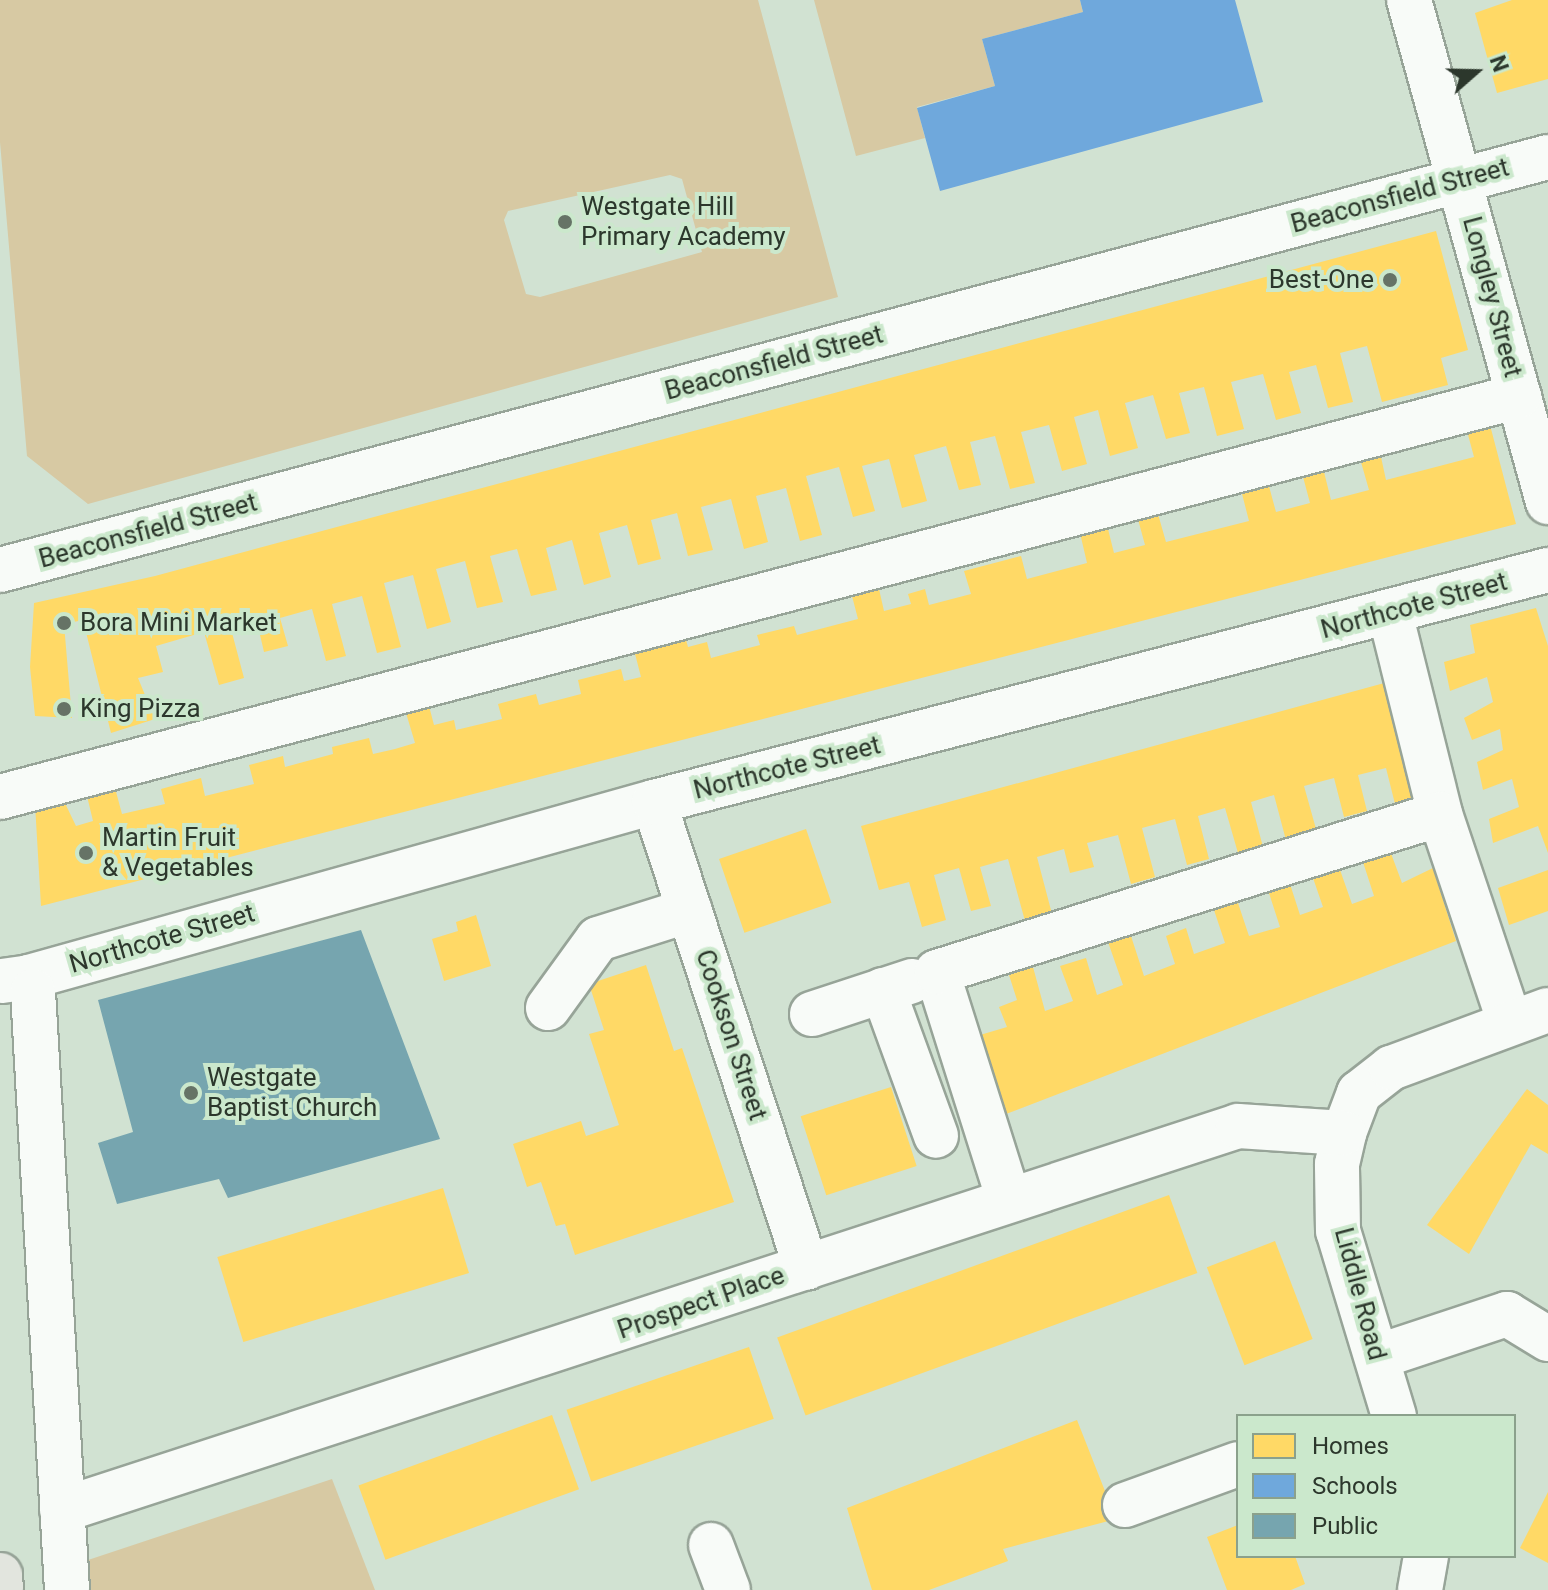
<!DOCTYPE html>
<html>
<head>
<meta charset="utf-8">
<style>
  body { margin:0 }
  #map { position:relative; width:1548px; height:1590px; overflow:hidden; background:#d1e2d2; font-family:Roboto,sans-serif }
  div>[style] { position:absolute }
  .green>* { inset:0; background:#d7c9a3 }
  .homes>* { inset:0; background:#ffd966; transform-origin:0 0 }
  .schools>* { inset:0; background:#6fa8dc }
  .public>* { inset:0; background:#76a5af }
  .roads { filter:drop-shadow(2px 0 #97a498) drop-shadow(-2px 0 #97a498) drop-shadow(0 2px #97a498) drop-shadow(0 -2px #97a498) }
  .minor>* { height:44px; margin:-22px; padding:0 22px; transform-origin:22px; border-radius:22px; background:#f8fbf8 }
  .major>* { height:44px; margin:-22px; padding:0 22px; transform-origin:22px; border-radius:22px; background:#e2e5de }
  .dots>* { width:22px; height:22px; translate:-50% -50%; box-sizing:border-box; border:4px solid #cbe8cc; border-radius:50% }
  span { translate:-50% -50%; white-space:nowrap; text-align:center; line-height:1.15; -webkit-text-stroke:8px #cbe8cc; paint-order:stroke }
  .street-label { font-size:26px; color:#2c372c }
  .poi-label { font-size:26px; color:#2c372c }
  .left { translate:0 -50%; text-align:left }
  .right { translate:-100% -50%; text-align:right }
  .legend { position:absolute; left:1236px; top:1414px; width:280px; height:144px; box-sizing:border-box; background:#cbe8cc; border:2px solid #8ba18c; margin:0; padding:10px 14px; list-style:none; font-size:24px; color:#2c372c }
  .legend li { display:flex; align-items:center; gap:16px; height:40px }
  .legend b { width:40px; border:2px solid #8ba18c }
  .north { position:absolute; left:1436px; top:32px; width:80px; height:80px; -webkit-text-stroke:6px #cbe8cc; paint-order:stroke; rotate:70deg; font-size:22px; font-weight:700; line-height:32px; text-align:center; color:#2c372c }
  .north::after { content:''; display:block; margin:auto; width:28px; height:36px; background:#2c372c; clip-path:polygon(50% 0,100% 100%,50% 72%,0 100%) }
</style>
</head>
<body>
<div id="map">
  <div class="green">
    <i style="clip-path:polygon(evenodd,0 0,758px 0,838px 297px,88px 504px,27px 456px,0 142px,0 0,670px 175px,682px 179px,702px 252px,540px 297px,526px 294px,504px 220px,508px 211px,670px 175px)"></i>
    <i style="clip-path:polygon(814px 0,1080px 0,1083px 12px,982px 39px,995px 86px,917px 107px,925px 138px,856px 156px)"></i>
    <i style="clip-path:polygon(332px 1479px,375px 1590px,88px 1590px,85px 1561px)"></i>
  </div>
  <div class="homes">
    <i style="clip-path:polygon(1512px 0,1548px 0,1548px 79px,1497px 93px,1475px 13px)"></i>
    <i style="clip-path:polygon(1436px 231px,1468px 350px,1441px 358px,1448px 385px,1382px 402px,1367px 346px,1340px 353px,1353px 402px,1328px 408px,1316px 365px,1289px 372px,1301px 413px,1276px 420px,1263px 374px,1231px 382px,1244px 429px,1217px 436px,1204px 387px,1179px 393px,1190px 433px,1166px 439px,1153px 395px,1125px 403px,1138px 448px,1110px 456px,1098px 410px,1074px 417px,1087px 464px,1062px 471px,1049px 425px,1021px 432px,1035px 483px,1010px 489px,995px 436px,970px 442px,981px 485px,959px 490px,946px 446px,914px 455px,927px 501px,902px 508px,889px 459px,862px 466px,875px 511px,853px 517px,839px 467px,806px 476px,822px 535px,800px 541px,786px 488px,756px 496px,768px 542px,744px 549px,731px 499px,701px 507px,713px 550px,688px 556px,677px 513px,651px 520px,661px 559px,638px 565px,627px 525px,599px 533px,611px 577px,584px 585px,572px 540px,546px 548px,557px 590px,531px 596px,517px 549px,490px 556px,503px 602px,477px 608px,465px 561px,436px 569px,451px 622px,427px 629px,413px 575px,384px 583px,401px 647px,377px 653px,362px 596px,332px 604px,346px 656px,326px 661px,312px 609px,280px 618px,288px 646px,264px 652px,257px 622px,231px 629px,244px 678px,219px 685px,204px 632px,156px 646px,163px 672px,138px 678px,155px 719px,111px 733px,83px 620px,64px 624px,72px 718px,35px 716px,30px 667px,34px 603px,155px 576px)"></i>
    <i style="clip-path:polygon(1490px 425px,1516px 524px,41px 906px,35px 804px,62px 797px,76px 826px,93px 821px,87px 796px,115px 788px,122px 814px,165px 804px,161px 789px,201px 778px,205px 796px,254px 784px,249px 765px,283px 756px,285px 767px,333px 754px,332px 747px,369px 738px,373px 754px,395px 749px,415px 743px,406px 713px,429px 706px,434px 725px,454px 720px,456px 730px,502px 719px,498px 704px,536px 694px,539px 705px,581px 694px,578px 680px,621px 669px,624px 681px,641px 677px,633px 646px,684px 633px,688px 647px,707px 642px,711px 658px,760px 645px,757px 635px,794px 626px,797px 635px,858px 619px,852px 596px,879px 589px,884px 611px,911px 604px,908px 594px,925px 589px,929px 605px,971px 594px,964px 571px,1021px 556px,1027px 579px,1087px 563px,1080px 533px,1107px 525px,1114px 553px,1145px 545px,1136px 512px,1156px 507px,1166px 542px,1249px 521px,1240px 486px,1267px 479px,1276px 512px,1310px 503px,1302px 473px,1323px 468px,1331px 500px,1369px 490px,1361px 462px,1381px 457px,1386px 480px,1474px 457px,1467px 431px)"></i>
    <i style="clip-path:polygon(1536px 608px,1548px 646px,1548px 853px,1538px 826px,1493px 843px,1489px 819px,1519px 807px,1512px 779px,1483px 790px,1477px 762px,1503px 750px,1500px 729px,1472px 740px,1464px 718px,1493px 702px,1487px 677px,1450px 691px,1444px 662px,1475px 653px,1470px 625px)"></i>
    <i style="clip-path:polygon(1388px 682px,1421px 801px,1396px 808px,1386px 768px,1358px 775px,1367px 811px,1344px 817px,1334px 778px,1304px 786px,1318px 836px,1287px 844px,1274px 795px,1251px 802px,1263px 847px,1238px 853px,1225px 808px,1198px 816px,1209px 859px,1187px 865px,1175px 819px,1142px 828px,1155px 877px,1131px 884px,1118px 835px,1087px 843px,1094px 867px,1070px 873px,1064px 849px,1037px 857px,1052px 914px,1025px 921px,1008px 859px,980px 867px,991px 906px,971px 911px,959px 868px,934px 875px,946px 920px,922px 927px,909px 882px,879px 890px,861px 826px)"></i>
    <i style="left:806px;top:829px;width:78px;height:92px;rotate:71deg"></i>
    <i style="clip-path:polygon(1389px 848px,1402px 883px,1433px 868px,1456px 941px,1006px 1114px,980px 1035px,1007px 1027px,999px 1007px,1017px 1000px,1009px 975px,1033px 967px,1045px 1011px,1073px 1001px,1060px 966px,1086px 958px,1097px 995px,1123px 985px,1108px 942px,1130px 933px,1144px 976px,1175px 964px,1166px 936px,1186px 928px,1194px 954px,1225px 943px,1214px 910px,1238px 903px,1249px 936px,1280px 927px,1268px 890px,1290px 884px,1300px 915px,1323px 907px,1313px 878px,1339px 867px,1352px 904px,1374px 896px,1362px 859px)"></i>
    <i style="clip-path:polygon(1548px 870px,1548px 911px,1509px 925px,1498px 888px)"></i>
    <i style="clip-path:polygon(476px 915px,491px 966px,444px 981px,432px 939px,458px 931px,456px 922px)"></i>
    <i style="clip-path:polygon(646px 965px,674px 1051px,682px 1048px,734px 1202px,575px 1255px,565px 1224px,556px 1226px,541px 1182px,527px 1187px,513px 1144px,581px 1121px,586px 1136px,619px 1125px,589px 1034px,604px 1030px,589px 984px)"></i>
    <i style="left:891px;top:1087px;width:83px;height:95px;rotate:72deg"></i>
    <i style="clip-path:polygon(1527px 1089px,1548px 1105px,1548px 1154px,1531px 1144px,1469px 1254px,1427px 1225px)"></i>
    <i style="left:443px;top:1188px;width:89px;height:236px;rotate:73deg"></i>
    <i style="left:1169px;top:1195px;width:83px;height:417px;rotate:70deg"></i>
    <i style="left:1275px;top:1241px;width:105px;height:73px;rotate:69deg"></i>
    <i style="left:749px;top:1347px;width:76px;height:193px;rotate:71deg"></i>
    <i style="left:552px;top:1415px;width:79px;height:206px;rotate:70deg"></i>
    <i style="clip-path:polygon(1077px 1420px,1116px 1519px,1003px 1549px,1008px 1561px,929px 1590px,872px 1590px,847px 1508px)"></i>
    <i style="clip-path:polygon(1548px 1492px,1548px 1563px,1520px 1548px)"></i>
    <i style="clip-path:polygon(1238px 1525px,1238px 1556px,1295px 1556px,1305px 1584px,1291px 1590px,1227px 1590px,1207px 1537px)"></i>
  </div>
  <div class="schools">
    <i style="clip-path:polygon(1080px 0,1235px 0,1263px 102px,940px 191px,917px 108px,995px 86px,982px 39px,1083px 12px)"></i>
  </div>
  <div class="public">
    <i style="clip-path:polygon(361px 930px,440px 1139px,228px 1198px,219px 1179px,117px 1204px,98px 1143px,133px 1132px,98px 1000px)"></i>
  </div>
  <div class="roads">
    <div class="minor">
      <i style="left:1409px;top:0;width:521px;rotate:74.52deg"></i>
      <i style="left:0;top:570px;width:1602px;rotate:-14.94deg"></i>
      <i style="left:1390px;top:613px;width:207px;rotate:76deg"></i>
      <i style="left:1440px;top:814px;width:220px;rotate:71.5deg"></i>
      <i style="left:0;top:797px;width:1571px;rotate:-14.79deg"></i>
      <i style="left:654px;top:802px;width:490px;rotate:71.9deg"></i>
      <i style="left:29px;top:977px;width:649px;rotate:-15.64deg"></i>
      <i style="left:654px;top:802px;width:924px;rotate:-14.55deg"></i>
      <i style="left:2px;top:981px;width:27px;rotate:-8deg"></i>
      <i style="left:29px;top:977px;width:15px;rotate:74deg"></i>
      <i style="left:33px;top:991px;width:600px;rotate:86.75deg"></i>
      <i style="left:883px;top:990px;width:155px;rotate:70deg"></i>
      <i style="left:548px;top:1008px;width:85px;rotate:-54.1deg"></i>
      <i style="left:598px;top:939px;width:96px;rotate:-17.5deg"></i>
      <i style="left:812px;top:1014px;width:105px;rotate:-18.3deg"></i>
      <i style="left:1008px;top:1197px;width:236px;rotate:-107.5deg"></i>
      <i style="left:937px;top:972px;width:527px;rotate:-17.44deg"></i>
      <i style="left:1377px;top:1357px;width:137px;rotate:-18.3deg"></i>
      <i style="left:1507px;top:1314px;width:48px;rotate:31.4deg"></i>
      <i style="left:1394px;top:1416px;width:193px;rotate:-106.8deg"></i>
      <i style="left:1338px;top:1231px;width:67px;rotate:-90.9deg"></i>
      <i style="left:1337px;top:1164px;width:32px;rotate:-77deg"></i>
      <i style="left:1344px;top:1133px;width:43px;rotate:-69.4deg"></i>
      <i style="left:1359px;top:1093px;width:41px;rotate:-38deg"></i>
      <i style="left:1391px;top:1068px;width:167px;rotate:-20.3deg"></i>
      <i style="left:1125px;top:1505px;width:120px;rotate:-19.9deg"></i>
      <i style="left:62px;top:1510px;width:1237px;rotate:-18.08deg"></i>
      <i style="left:1238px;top:1126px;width:106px;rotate:3.8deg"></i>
      <i style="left:711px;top:1545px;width:48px;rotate:69.3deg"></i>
      <i style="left:1420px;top:1590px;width:35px;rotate:-80deg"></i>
    </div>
    <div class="major">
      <i style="left:0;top:1575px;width:15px;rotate:86deg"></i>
    </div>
  </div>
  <div class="dots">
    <i style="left:565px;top:222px;background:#667366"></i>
    <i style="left:1390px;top:280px;background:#667366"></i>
    <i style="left:64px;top:623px;background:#667366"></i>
    <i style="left:64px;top:709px;background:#667366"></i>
    <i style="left:86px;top:853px;background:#667366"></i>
    <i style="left:191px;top:1093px;background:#667366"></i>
  </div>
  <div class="street-label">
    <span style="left:1400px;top:196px;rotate:-15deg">Beaconsfield Street</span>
    <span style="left:1492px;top:297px;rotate:75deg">Longley Street</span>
    <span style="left:774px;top:363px;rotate:-15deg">Beaconsfield Street</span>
    <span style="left:148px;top:531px;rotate:-15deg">Beaconsfield Street</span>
    <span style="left:1414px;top:606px;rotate:-15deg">Northcote Street</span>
    <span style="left:787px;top:768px;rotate:-14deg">Northcote Street</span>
    <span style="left:162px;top:939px;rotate:-16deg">Northcote Street</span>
    <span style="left:731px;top:1035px;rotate:72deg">Cookson Street</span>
    <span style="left:1360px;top:1294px;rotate:75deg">Liddle Road</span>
    <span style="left:701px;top:1303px;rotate:-19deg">Prospect Place</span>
  </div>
  <div class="poi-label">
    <span class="left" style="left:581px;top:222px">Westgate Hill<br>Primary Academy</span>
    <span class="right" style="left:1374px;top:280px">Best-One</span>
    <span class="left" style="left:80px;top:623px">Bora Mini Market</span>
    <span class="left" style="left:80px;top:709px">King Pizza</span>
    <span class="left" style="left:102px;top:853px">Martin Fruit<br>&amp; Vegetables</span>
    <span class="left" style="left:207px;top:1093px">Westgate<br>Baptist Church</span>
  </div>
  <ul class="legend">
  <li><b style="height:22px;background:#ffd966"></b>Homes</li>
  <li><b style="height:22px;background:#6fa8dc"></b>Schools</li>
  <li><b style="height:22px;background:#76a5af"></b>Public</li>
  </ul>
  <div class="north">N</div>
</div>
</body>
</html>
